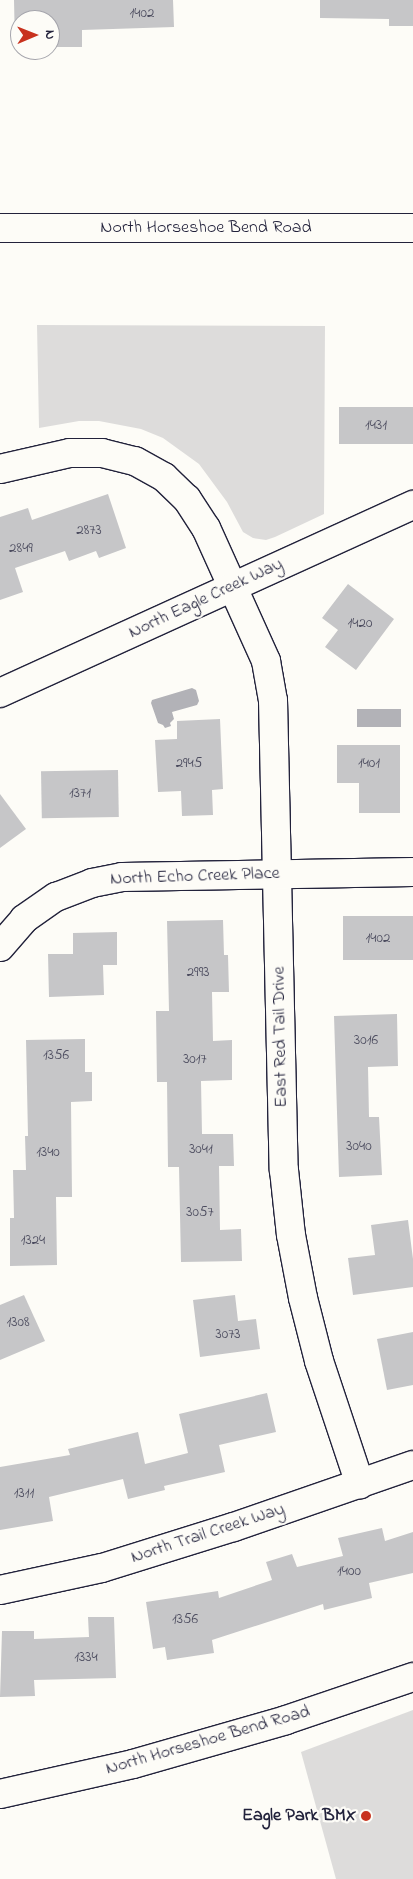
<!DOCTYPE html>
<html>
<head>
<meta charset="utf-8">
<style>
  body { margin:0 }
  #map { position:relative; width:413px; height:1879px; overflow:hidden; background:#fdfcf7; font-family:"Indie Flower",sans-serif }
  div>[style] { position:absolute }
  .green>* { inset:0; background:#dddcdb }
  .water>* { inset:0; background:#b2b2b7; transform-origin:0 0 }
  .building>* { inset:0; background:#c6c6c8; transform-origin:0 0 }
  .roads { filter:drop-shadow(1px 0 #22223b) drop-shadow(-1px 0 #22223b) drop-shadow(0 1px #22223b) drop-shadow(0 -1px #22223b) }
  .minor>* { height:28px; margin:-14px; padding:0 14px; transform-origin:14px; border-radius:14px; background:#fdfcf7 }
  .highway>* { height:28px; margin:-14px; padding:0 14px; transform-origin:14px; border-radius:14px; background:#fdfcf7 }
  .dots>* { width:14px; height:14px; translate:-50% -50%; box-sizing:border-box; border:2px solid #fdfcf7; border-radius:50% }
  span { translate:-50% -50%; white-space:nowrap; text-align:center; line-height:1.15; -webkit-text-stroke:4.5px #fdfcf7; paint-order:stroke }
  .number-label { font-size:15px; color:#4b4b5e }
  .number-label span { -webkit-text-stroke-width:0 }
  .street-label { font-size:18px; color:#22223b }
  .poi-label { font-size:18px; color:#22223b; font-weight:700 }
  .right { translate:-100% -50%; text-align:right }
  .north { position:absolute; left:10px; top:10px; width:50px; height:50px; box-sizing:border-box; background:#fdfcf7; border:1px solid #a5a5ac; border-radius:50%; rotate:89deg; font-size:14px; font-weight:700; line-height:20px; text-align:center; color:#22223b }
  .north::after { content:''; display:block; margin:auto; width:18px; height:22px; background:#c8321e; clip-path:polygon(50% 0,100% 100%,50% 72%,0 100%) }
</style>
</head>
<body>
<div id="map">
  <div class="green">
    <i style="clip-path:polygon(37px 325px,325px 326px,324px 514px,275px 537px,266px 540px,253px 538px,243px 532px,227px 502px,199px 464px,163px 438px,141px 429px,99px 421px,79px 421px,39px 428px)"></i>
    <i style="clip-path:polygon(413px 1710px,413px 1879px,336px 1879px,301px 1752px)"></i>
  </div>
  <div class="water">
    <i style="clip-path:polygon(192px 688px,196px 690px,199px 701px,197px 705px,172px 712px,174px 719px,170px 723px,171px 726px,165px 728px,163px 725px,158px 723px,151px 703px,152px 700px)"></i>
    <i style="left:357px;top:709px;width:44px;height:18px"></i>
  </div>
  <div class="building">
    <i style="clip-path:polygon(14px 0,173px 0,174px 27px,82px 30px,82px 47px,50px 47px,50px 20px,20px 20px,20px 47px,15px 47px)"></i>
    <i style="clip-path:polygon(320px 0,413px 0,413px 26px,389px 26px,389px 19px,320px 18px)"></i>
    <i style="left:413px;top:407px;width:37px;height:74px;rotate:90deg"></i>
    <i style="clip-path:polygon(108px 494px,126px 548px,99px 558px,96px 551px,69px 561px,65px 551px,15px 568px,23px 592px,0 600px,0 517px,28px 508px,32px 520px)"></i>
    <i style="clip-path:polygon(348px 584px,394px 619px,356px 670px,325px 647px,338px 630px,322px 618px)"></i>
    <i style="clip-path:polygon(220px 719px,223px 789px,212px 790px,213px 815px,182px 816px,181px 791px,158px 792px,155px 740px,177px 739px,177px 721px)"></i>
    <i style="clip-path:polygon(337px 745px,400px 745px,400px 813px,359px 813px,359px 783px,337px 783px)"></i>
    <i style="left:118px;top:770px;width:47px;height:77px;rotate:89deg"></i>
    <i style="clip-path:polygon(0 794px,26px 829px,0 848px)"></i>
    <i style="left:413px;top:916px;width:44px;height:70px;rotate:90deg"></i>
    <i style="clip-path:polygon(223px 920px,224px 955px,228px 955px,229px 992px,212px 992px,213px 1041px,232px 1040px,232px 1080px,201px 1081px,202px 1134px,233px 1134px,234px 1166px,219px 1166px,220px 1230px,241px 1229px,242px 1261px,181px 1262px,179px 1167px,168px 1167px,167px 1082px,157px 1082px,156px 1011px,169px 1011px,167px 921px)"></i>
    <i style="clip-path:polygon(117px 932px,117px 965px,103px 965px,104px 995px,49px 997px,48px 954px,73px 954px,73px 933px)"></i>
    <i style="clip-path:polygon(397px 1014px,398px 1066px,368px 1067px,369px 1117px,379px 1117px,382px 1175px,339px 1177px,334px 1016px)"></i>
    <i style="clip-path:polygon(85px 1039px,85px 1072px,92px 1072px,92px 1101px,71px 1102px,72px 1197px,56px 1197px,57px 1265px,10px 1266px,10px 1218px,14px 1218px,13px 1170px,26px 1170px,25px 1136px,28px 1136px,26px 1040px)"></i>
    <i style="clip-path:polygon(408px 1220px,413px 1259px,413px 1287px,353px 1295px,348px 1258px,375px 1255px,371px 1225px)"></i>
    <i style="clip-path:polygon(24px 1295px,45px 1341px,0 1360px,0 1305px)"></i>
    <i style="clip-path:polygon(235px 1295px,238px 1321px,256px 1319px,260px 1349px,200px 1357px,193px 1300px)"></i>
    <i style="clip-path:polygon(413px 1332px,413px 1385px,387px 1390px,377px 1339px)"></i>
    <i style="clip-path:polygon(267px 1393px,276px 1432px,219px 1445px,225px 1472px,164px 1486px,165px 1490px,128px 1499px,123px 1479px,49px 1497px,53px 1521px,0 1530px,0 1467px,70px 1455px,68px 1449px,138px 1432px,145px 1464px,188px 1453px,179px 1414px)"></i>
    <i style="clip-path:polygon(382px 1528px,385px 1541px,413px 1532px,413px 1573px,369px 1583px,372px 1598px,324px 1610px,323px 1604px,212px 1640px,214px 1653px,167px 1660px,165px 1647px,153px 1649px,146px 1602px,218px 1591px,219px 1598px,272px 1580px,266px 1562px,292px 1554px,297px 1567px,343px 1556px,338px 1538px)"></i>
    <i style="clip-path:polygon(88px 1617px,114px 1617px,116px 1678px,34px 1680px,35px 1696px,0 1697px,2px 1631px,34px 1631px,34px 1639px,89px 1637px)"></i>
  </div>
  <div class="roads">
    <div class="minor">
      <i style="left:0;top:469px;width:72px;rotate:-12.9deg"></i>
      <i style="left:70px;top:453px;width:32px"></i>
      <i style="left:102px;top:453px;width:34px;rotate:14deg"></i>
      <i style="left:135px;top:461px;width:33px;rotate:29deg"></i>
      <i style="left:164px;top:477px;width:32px;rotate:44deg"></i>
      <i style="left:187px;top:499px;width:35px;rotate:57deg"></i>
      <i style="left:206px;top:528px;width:146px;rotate:65.7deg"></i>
      <i style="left:266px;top:661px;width:40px;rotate:80deg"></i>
      <i style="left:273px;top:700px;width:470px;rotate:88.7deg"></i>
      <i style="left:284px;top:1170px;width:65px;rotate:83.9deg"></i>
      <i style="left:291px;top:1235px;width:64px;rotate:79.2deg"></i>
      <i style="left:303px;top:1298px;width:65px;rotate:75.7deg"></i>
      <i style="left:319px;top:1361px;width:130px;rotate:71.6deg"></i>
      <i style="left:0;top:693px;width:454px;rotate:-24.5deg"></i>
      <i style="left:0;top:947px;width:37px;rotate:-49deg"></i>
      <i style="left:24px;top:919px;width:39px;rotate:-35deg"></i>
      <i style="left:56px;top:897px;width:39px;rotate:-21deg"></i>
      <i style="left:92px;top:883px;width:31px;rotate:-11deg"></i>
      <i style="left:122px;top:877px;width:291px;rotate:-1deg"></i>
      <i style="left:0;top:1590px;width:104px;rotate:-12.2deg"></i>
      <i style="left:102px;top:1568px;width:138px;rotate:-17.3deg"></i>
      <i style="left:234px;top:1527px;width:189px;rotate:-19.1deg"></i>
      <i style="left:0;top:1794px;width:136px;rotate:-12.7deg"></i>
      <i style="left:133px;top:1764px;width:159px;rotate:-16deg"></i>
      <i style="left:286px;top:1720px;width:134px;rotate:-18.7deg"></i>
    </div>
    <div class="highway">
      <i style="left:0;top:228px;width:413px"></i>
    </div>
  </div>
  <div class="dots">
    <i style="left:366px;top:1816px;background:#c8321e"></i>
  </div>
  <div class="number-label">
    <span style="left:142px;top:14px">1402</span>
    <span style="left:376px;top:426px">1431</span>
    <span style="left:89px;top:531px">2873</span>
    <span style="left:21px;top:549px">2849</span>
    <span style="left:360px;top:624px">1420</span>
    <span style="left:189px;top:764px">2945</span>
    <span style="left:369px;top:764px">1401</span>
    <span style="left:80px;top:794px">1371</span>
    <span style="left:378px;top:939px">1402</span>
    <span style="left:198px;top:973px">2993</span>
    <span style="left:366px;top:1041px">3016</span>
    <span style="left:56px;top:1056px">1356</span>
    <span style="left:195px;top:1060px">3017</span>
    <span style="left:359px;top:1147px">3040</span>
    <span style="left:201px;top:1150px">3041</span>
    <span style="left:48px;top:1153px">1340</span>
    <span style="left:200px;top:1213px">3057</span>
    <span style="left:33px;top:1241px">1324</span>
    <span style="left:18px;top:1323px">1308</span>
    <span style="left:228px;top:1335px">3073</span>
    <span style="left:24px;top:1494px">1311</span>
    <span style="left:349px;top:1572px">1400</span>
    <span style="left:185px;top:1620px">1356</span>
    <span style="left:86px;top:1658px">1334</span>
  </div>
  <div class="street-label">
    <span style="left:206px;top:228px">North Horseshoe Bend Road</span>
    <span style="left:206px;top:599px;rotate:-25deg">North Eagle Creek Way</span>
    <span style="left:195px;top:877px;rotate:-2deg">North Echo Creek Place</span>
    <span style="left:281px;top:1037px;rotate:-91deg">East Red Tail Drive</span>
    <span style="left:208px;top:1534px;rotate:-18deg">North Trail Creek Way</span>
    <span style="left:208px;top:1741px;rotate:-16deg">North Horseshoe Bend Road</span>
  </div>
  <div class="poi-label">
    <span class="right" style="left:356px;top:1816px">Eagle Park BMX</span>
  </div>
  <div class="north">N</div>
</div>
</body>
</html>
